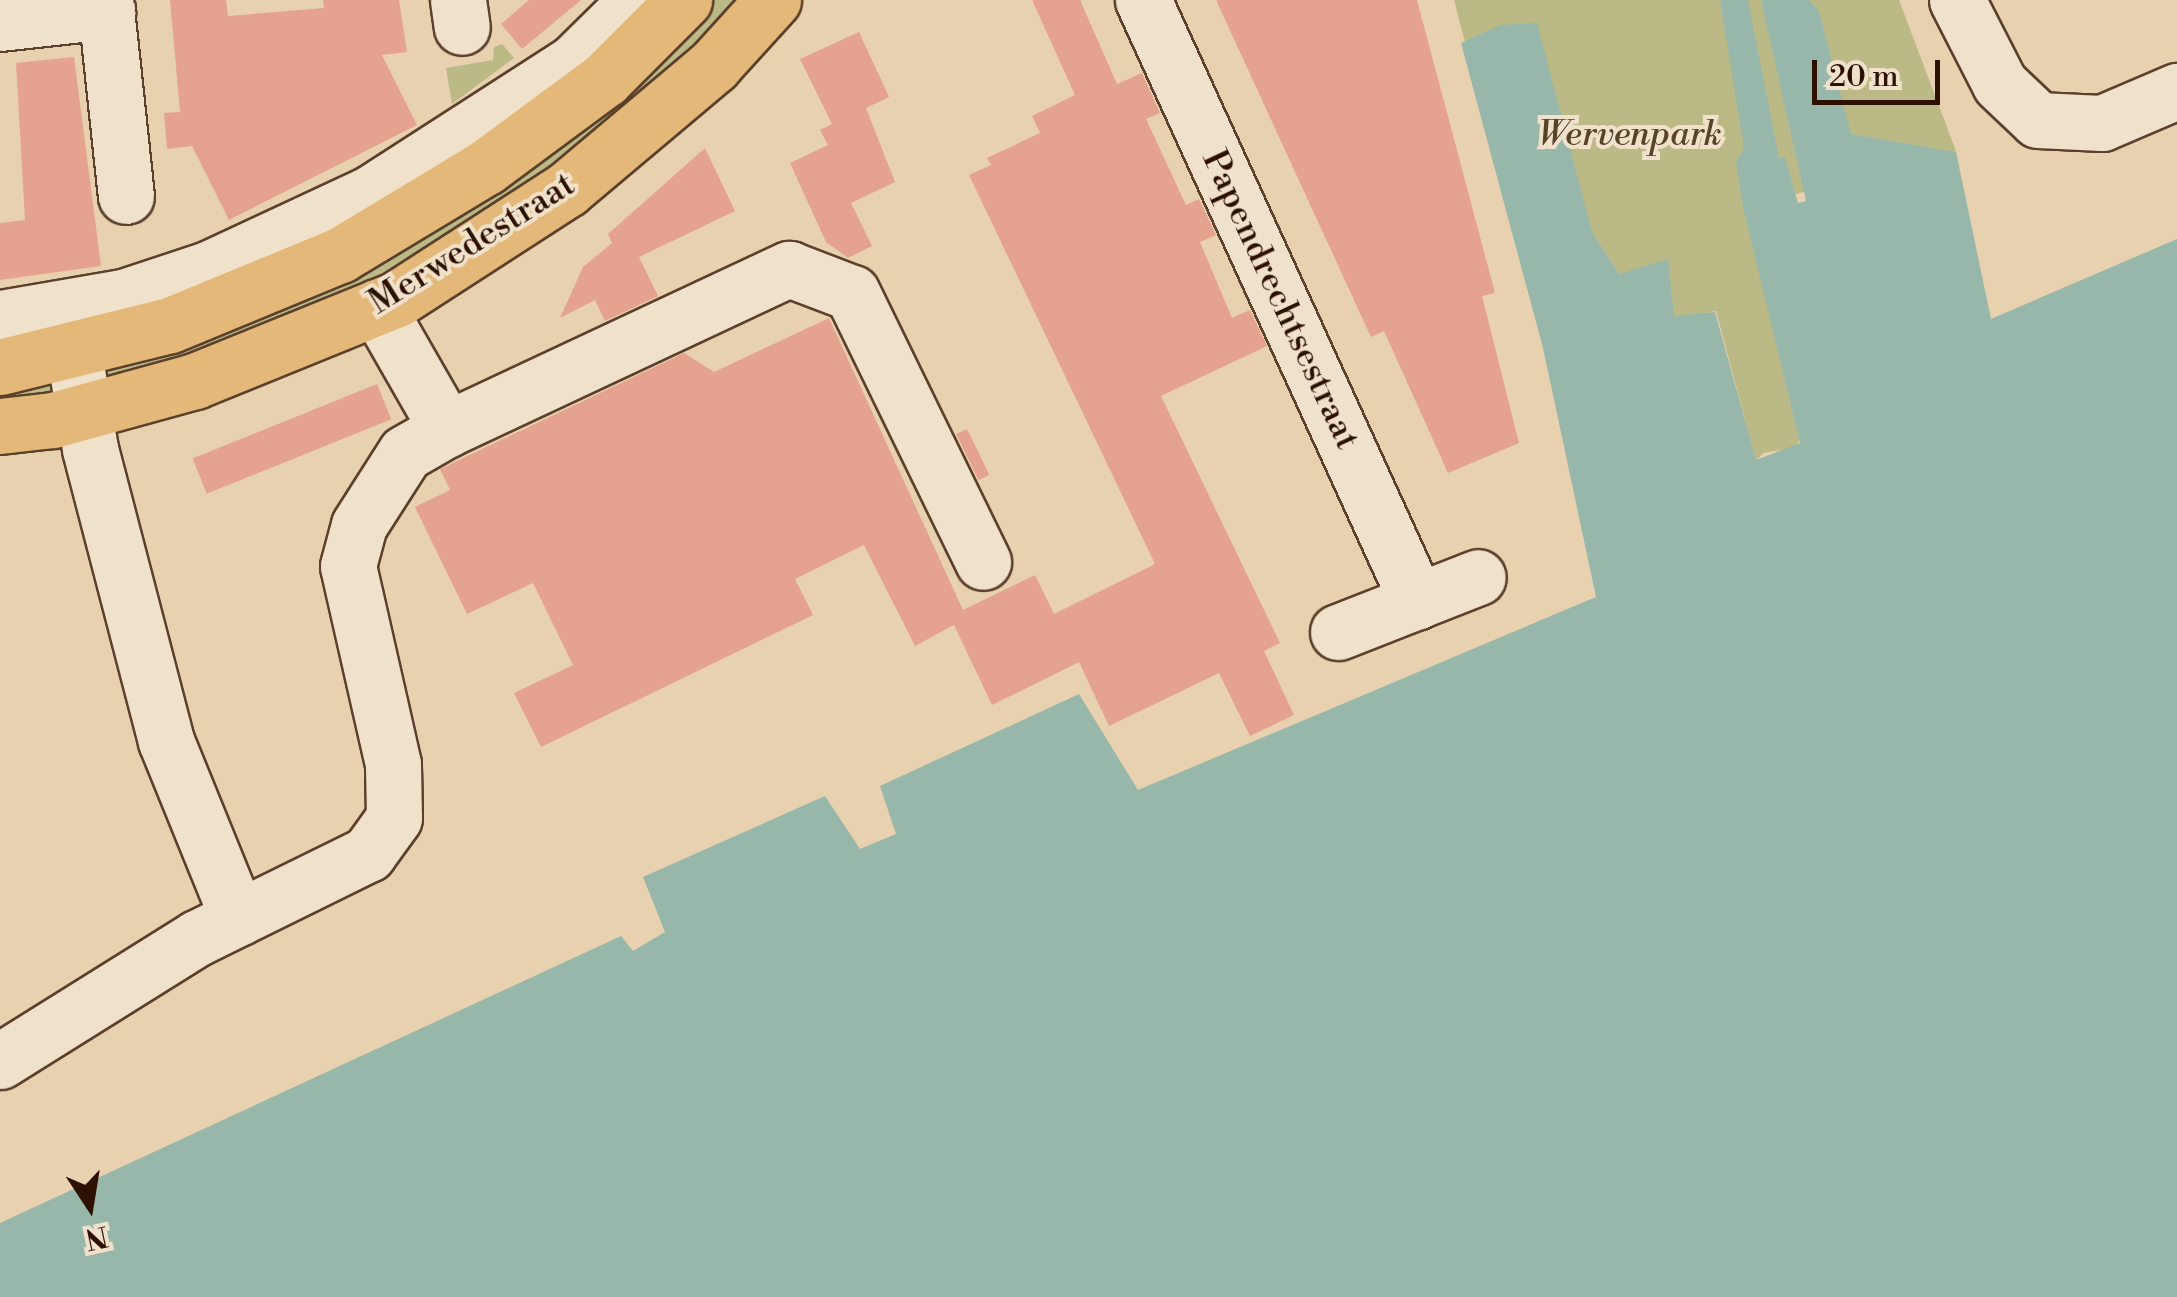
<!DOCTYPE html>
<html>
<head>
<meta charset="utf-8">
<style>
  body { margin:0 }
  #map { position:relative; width:2177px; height:1297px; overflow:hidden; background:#e8d1af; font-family:"Libre Bodoni",serif }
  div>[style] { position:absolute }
  .green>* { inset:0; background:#bbba87 }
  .water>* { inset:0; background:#97b7aa }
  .building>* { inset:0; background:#e5a28e; transform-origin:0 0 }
  .roads { filter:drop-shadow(2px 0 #5b402c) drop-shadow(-2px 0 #5b402c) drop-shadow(0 2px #5b402c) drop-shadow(0 -2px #5b402c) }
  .minor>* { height:55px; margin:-27.5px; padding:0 27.5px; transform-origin:27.5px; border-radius:27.5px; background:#f0e1cb }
  .major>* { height:55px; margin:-27.5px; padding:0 27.5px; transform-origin:27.5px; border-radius:27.5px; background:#e4b878 }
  span { translate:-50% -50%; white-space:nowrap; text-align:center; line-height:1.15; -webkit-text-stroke:8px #f0e1cb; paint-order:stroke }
  .park-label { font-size:35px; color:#574328; font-style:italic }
  .street-label { font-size:35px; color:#2c1000 }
  .north { position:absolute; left:40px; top:1157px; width:100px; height:100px; -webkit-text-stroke:8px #f0e1cb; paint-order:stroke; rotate:168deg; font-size:28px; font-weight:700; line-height:40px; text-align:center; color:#2c1000 }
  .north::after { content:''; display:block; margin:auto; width:35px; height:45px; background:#2c1000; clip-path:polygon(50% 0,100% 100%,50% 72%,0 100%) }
  .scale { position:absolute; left:1812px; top:60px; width:128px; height:45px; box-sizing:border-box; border:5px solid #2c1000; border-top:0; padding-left:12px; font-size:30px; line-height:35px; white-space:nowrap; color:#2c1000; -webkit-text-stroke:8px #f0e1cb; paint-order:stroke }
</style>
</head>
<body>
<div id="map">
  <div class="green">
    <i style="clip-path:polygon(703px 0,753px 0,677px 83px,371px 297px,0 417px,0 378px)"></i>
    <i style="clip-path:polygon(1454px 0,1899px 0,1956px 151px,1745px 208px,1800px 440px,1793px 448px,1763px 453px,1756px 461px,1716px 311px,1544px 349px)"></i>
    <i style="clip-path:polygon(502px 44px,514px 58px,452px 104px,446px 68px,493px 60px,494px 47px)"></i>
  </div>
  <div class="water">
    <i style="clip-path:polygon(1720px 0,1748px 0,1779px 158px,1785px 157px,1798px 203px,1806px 201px,1761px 0,1809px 0,1819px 11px,1851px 134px,1956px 152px,1991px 319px,2177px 239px,2177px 1297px,0 1297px,0 1223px,621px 936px,633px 951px,665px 932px,643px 877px,825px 796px,860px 849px,896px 834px,880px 786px,1079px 694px,1138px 790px,1596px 597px,1543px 348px,1461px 43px,1501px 25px,1537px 23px,1592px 232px,1619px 274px,1668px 259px,1674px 316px,1715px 312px,1756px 460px,1800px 443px,1743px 207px,1736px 162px,1744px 148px)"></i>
  </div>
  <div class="building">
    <i style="clip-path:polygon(170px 0,226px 0,228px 16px,324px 8px,323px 0,399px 0,407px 52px,382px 55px,417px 125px,229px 220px,192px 146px,167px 149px,164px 113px,180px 112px)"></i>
    <i style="clip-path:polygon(529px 0,581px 0,522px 49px,501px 24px)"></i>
    <i style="clip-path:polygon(1032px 0,1080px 0,1117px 84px,1142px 73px,1160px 113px,1146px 119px,1186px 205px,1199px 199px,1216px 235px,1200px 242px,1232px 318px,1250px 310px,1267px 346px,1161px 396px,1280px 643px,1264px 651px,1294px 715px,1250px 736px,1219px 673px,1109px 726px,1079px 662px,992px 705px,954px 625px,915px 646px,864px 545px,795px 579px,813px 615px,541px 747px,514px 693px,573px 665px,533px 583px,467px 614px,415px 507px,450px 490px,440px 469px,684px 353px,714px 372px,829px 318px,963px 610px,1035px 575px,1054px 614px,1155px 564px,969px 175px,991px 165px,987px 158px,1040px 133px,1032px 116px,1075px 95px)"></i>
    <i style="clip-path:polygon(1216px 0,1417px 0,1495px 293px,1482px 296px,1519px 443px,1448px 473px,1384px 331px,1371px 337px)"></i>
    <i style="clip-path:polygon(859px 32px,889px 97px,866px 108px,895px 182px,851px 203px,872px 246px,848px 258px,826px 242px,790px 163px,828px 145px,820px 130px,832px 124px,800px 59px)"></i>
    <i style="clip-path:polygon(74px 57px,101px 266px,0 280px,0 223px,25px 220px,16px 63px)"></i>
    <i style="clip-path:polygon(705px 148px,735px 211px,639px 257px,658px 296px,605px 321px,595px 300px,560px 318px,583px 267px,612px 243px,608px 234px)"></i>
    <i style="left:377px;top:384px;width:38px;height:199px;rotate:68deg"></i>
    <i style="left:967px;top:429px;width:51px;height:12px;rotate:64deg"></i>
  </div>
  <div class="roads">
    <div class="minor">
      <i style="left:105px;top:0;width:197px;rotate:83.9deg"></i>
      <i style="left:458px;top:0;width:27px;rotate:82deg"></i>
      <i style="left:1143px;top:0;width:661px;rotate:65.49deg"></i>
      <i style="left:1957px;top:0;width:94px;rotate:62.9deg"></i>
      <i style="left:2000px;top:84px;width:52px;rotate:43.5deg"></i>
      <i style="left:2038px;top:120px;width:64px;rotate:2.7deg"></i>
      <i style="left:2102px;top:123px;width:82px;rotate:-23.1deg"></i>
      <i style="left:0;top:23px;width:108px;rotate:-6.4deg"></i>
      <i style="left:377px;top:307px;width:141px;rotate:60.2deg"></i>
      <i style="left:0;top:318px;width:125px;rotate:-9.7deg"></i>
      <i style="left:123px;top:297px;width:89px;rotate:-18.2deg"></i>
      <i style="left:208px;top:269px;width:180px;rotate:-25deg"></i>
      <i style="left:371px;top:193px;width:240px;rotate:-32.8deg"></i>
      <i style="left:573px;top:63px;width:90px;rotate:-44.5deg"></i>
      <i style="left:74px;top:353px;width:97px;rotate:80.5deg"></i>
      <i style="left:90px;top:449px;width:302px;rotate:75.4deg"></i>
      <i style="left:166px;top:741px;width:191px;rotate:67.9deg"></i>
      <i style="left:1338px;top:632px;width:150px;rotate:-21.4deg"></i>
      <i style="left:0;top:1061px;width:232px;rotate:-32deg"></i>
      <i style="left:197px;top:938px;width:191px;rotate:-26.2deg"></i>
      <i style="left:368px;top:854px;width:44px;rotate:-54.2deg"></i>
      <i style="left:394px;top:818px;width:54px;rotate:-91.1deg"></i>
      <i style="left:393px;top:764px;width:203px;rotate:-102.8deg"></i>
      <i style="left:348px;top:566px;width:42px;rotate:-75deg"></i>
      <i style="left:359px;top:525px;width:85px;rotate:-57.4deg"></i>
      <i style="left:405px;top:453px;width:48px;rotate:-29.7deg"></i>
      <i style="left:447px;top:429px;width:378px;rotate:-25.1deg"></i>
      <i style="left:789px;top:269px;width:67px;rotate:20.9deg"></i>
      <i style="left:852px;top:293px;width:299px;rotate:64deg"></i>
    </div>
    <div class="major">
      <i style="left:0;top:367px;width:175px;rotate:-13.9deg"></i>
      <i style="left:170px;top:325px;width:184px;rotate:-22.4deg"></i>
      <i style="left:340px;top:255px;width:170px;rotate:-31.1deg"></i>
      <i style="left:486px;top:167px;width:148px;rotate:-36.5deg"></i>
      <i style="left:605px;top:79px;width:112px;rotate:-45deg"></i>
      <i style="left:0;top:426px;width:53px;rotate:-6.5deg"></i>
      <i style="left:53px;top:420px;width:147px;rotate:-15.4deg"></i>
      <i style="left:195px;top:381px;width:218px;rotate:-22.1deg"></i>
      <i style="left:397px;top:299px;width:202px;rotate:-32.9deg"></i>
      <i style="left:567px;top:189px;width:192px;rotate:-40.1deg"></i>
      <i style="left:714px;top:65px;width:88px;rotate:-47.8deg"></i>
    </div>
  </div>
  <div class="park-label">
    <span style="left:1630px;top:135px">Wervenpark</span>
  </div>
  <div class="street-label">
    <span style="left:472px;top:244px;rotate:-32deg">Merwedestraat</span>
    <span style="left:1280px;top:300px;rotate:65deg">Papendrechtsestraat</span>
  </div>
  <div class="north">N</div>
  <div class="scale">20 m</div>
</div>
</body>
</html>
